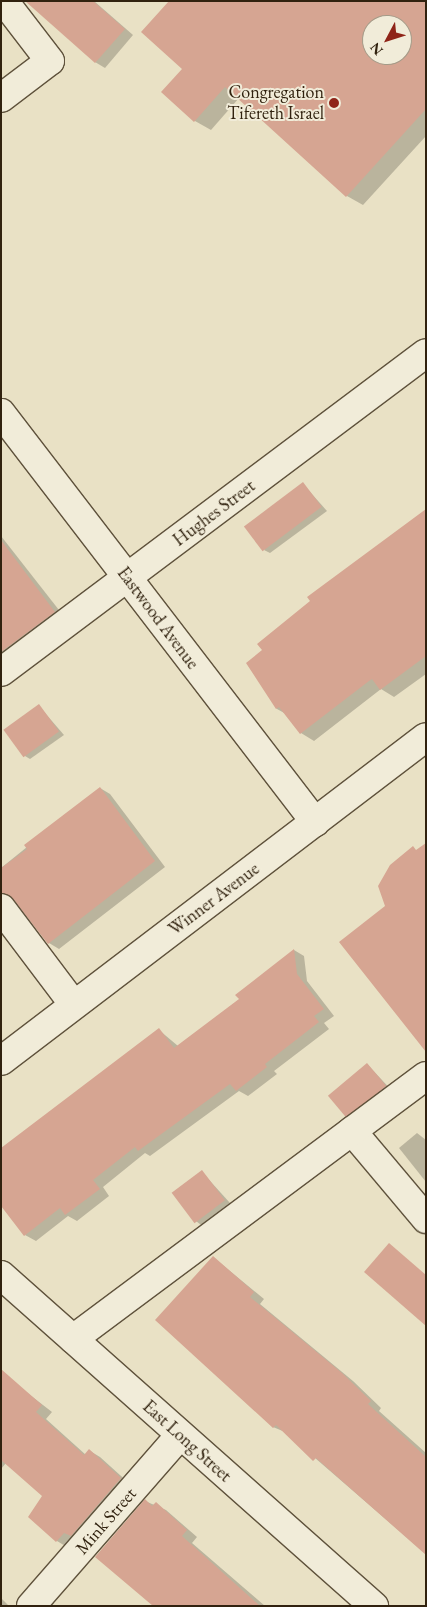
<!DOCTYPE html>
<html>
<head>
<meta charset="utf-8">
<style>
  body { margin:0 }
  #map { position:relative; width:427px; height:1607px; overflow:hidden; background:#e9e1c5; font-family:"EB Garamond",serif }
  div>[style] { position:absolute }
  .shadow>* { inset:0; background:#0003; transform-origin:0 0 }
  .building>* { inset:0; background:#d6a592; transform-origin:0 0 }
  .roads { filter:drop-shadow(1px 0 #5f523c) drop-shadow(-1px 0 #5f523c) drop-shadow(0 1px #5f523c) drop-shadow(0 -1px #5f523c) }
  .minor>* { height:28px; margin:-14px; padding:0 14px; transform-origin:14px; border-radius:14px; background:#f1ecd9 }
  .dots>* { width:14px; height:14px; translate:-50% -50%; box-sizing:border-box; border:2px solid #f1ecd9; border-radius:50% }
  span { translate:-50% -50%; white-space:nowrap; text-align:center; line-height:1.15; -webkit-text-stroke:4px #f1ecd9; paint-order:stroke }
  .poi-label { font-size:18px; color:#31220f }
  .right { translate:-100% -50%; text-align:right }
  .street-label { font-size:18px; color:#31220f }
  .frame { position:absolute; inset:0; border:2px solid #31220f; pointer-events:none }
  .north { position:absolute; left:362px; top:15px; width:50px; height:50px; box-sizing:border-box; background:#f1ecd9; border:1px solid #a49b88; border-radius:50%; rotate:230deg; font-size:14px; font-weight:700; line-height:20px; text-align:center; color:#31220f }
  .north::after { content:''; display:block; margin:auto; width:18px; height:22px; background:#8f2418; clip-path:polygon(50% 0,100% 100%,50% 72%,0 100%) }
</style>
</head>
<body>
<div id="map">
  <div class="shadow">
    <i style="clip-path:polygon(53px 1px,94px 1px,133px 35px,105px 68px,95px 62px)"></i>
    <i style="clip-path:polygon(evenodd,426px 1px,426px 136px,363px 205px,347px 196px,239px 98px,211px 130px,195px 121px,163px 92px,426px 1px,372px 25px,402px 25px,402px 55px,372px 55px,372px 25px)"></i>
    <i style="clip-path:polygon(303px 484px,327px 511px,270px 553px,264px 550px)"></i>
    <i style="clip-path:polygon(426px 511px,426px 674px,394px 697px,381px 689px,314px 741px,301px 733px,286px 714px,277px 709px,248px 663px)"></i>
    <i style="clip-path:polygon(1px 536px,66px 619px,1px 655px)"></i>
    <i style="clip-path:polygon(39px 706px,64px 735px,30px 759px,25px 756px)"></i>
    <i style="clip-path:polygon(100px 788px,110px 794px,165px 867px,59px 949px,49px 943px,15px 899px,1px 899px,1px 868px)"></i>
    <i style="clip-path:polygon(294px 950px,304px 956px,307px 981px,334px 1016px,324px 1023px,329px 1029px,274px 1071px,277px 1074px,248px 1096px,239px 1091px,150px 1156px,145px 1153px,103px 1187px,109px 1196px,77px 1221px,68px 1216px,36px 1241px,25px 1235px,159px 1030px,178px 1046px,240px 999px)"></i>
    <i style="left:367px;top:1064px;width:35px;height:49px;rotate:47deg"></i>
    <i style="clip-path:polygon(417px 1133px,426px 1140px,426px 1182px,399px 1148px)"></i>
    <i style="clip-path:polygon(202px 1172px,230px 1203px,201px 1225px,196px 1221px)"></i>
    <i style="clip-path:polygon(213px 1257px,264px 1299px,260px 1304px,353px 1381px,381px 1408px,379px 1411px,426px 1453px,426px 1554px,285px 1432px,273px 1427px)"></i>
    <i style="clip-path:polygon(12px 1381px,52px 1412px,46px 1419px,86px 1455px,90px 1451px,100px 1457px,131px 1485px,67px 1547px,57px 1541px,44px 1496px,6px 1463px,1px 1469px,1px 1384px)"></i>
    <i style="clip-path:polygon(145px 1501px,166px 1510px,197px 1537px,192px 1543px,265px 1606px,154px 1606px)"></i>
    <i style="clip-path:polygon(1px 1598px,9px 1606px,1px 1606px)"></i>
  </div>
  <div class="building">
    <i style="clip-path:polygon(25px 1px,93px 1px,125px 29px,95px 63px)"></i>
    <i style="clip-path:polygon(evenodd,169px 1px,426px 1px,426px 109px,346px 197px,225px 87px,194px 122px,161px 92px,182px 69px,141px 32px,169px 1px,372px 25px,402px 25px,402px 55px,372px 55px,372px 25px)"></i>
    <i style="left:303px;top:482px;width:31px;height:74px;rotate:53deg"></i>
    <i style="clip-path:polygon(426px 509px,426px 656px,380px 690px,372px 679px,369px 681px,300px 734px,279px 707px,276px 709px,246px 663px,262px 650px,257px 644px,310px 601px,307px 597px)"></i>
    <i style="clip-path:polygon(1px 540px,55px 612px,1px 652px)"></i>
    <i style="left:39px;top:704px;width:34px;height:44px;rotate:54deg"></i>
    <i style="clip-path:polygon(100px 787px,155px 861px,48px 944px,13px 899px,1px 893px,1px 868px,27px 849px,24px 845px)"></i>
    <i style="clip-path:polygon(426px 843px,426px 1052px,339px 942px,385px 906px,378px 886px,390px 865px,413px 846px,416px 850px)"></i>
    <i style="clip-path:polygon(294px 949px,297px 974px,324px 1009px,314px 1016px,319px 1022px,265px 1064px,267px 1067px,236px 1091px,230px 1084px,138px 1151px,135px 1147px,93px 1180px,100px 1189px,65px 1215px,60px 1208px,24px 1236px,1px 1206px,1px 1148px,159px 1028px,174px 1048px,239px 999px,235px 995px)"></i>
    <i style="left:367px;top:1063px;width:30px;height:51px;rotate:50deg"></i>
    <i style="left:202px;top:1170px;width:38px;height:38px;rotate:53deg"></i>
    <i style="clip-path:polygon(389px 1243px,426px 1275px,426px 1326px,364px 1272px)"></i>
    <i style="clip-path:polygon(213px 1256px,254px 1292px,250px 1297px,342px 1373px,371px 1401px,368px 1404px,426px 1457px,426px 1555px,316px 1458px,313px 1461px,276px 1425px,273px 1428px,155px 1320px)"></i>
    <i style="clip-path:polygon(1px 1369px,42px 1405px,36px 1412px,84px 1455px,89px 1449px,121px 1478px,71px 1536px,64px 1533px,56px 1542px,28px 1517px,42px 1496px,1px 1460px)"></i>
    <i style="clip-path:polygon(145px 1499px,152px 1506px,156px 1502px,187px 1530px,182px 1536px,260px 1606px,153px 1606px,95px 1557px)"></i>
  </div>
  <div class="roads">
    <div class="minor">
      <i style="left:1px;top:98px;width:61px;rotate:-37.1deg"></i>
      <i style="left:50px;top:61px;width:76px;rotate:-127.5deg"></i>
      <i style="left:1px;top:413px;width:516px;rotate:52.49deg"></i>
      <i style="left:1px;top:672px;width:531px;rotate:-36.89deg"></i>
      <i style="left:1px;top:908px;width:121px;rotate:53deg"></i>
      <i style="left:1px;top:1061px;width:534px;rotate:-37.32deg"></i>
      <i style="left:352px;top:1131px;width:115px;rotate:49.9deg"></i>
      <i style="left:1px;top:1275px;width:499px;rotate:41.6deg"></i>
      <i style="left:73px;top:1339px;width:440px;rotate:-36.7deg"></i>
      <i style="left:31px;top:1606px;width:227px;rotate:-48.9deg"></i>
    </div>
  </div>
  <div class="dots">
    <i style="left:334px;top:103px;background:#8f2418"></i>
  </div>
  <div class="poi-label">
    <span class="right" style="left:324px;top:103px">Congregation<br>Tifereth Israel</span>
  </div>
  <div class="street-label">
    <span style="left:214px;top:513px;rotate:-37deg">Hughes Street</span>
    <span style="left:158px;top:618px;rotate:53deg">Eastwood Avenue</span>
    <span style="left:214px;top:899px;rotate:-37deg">Winner Avenue</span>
    <span style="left:187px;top:1441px;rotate:42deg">East Long Street</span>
    <span style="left:106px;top:1521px;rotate:-49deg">Mink Street</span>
  </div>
  <div class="frame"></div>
  <div class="north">N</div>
</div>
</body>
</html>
